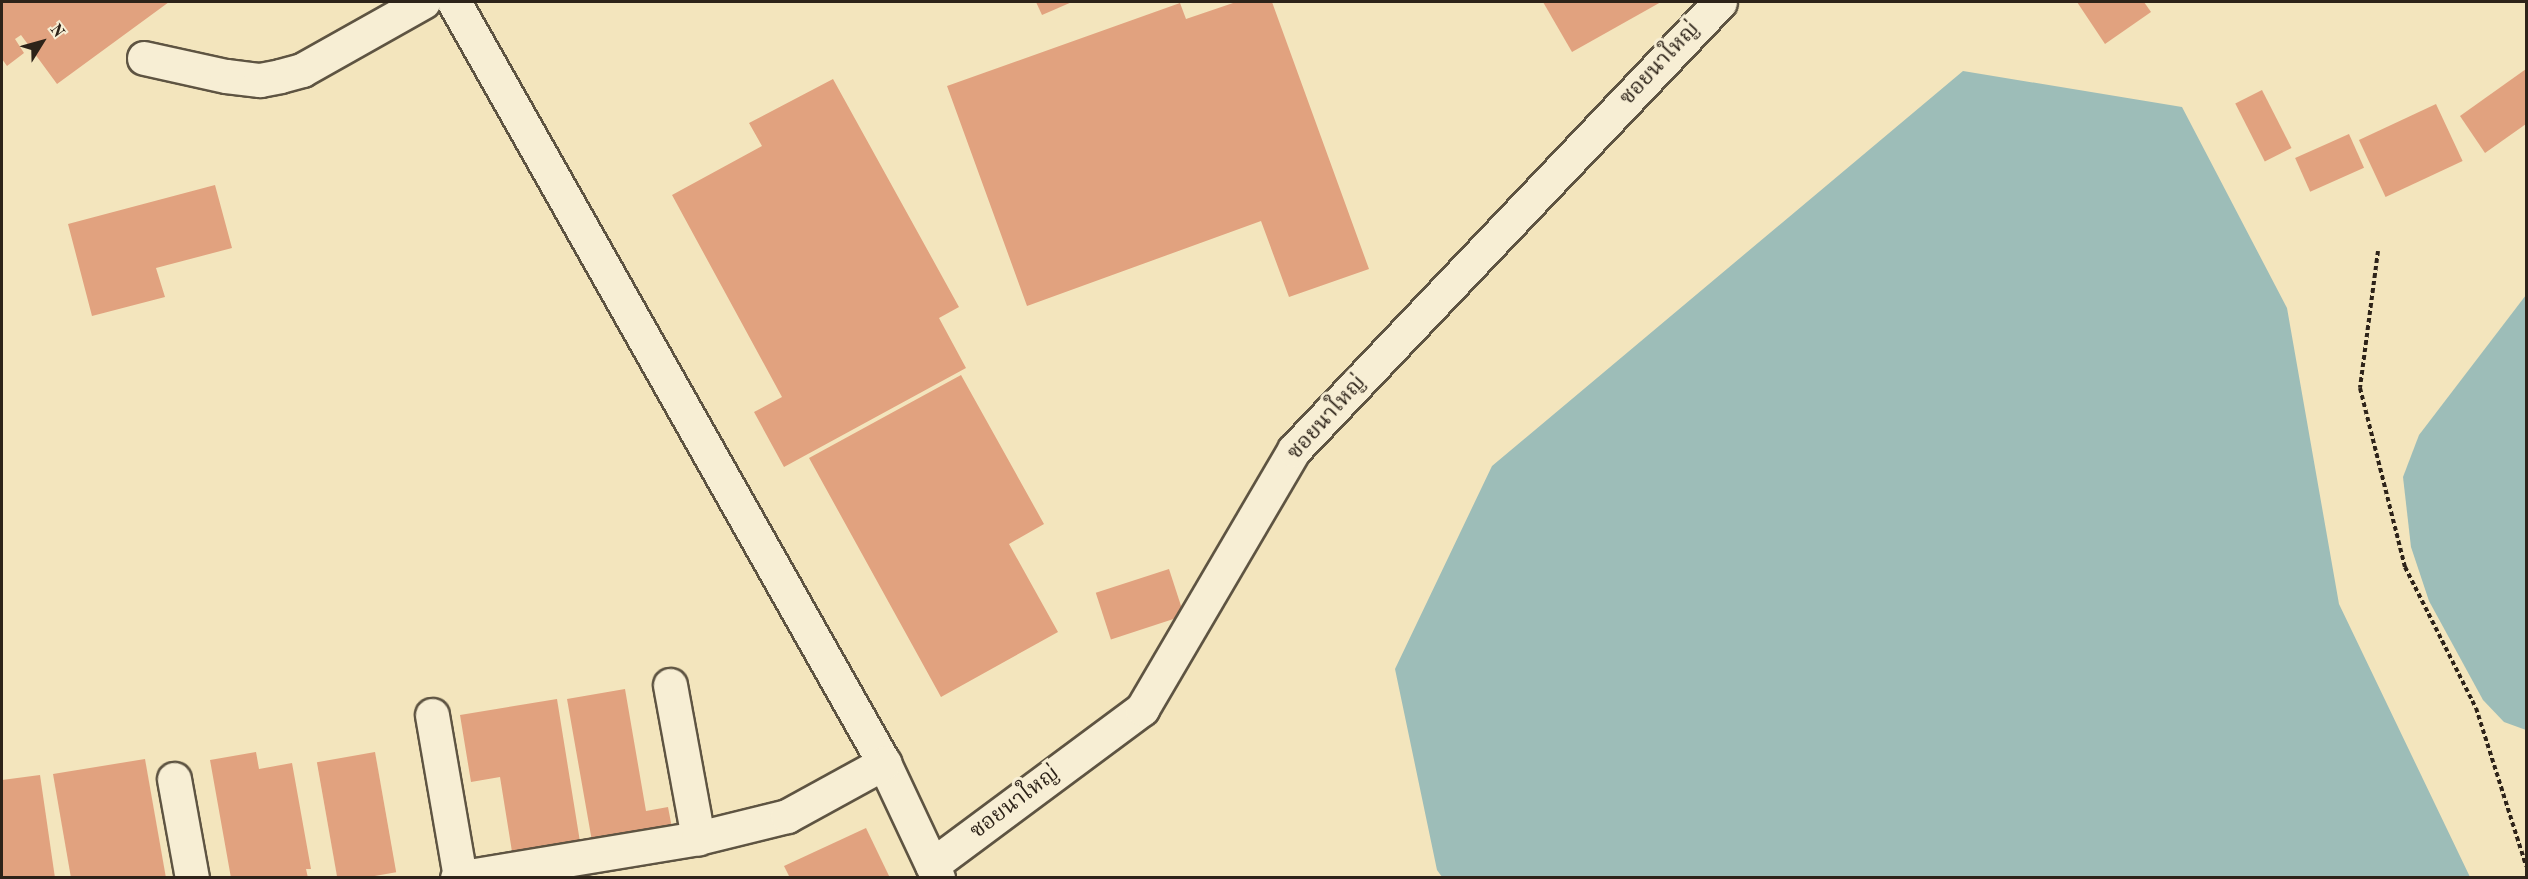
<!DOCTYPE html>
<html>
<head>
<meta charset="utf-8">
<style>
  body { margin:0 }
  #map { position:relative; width:2528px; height:879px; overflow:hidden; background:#f3e5bd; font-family:"Old Standard TT","Noto Serif Thai",serif }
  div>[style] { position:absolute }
  .water>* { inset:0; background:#9dbdb8 }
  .building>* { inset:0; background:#e1a27f; transform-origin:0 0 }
  .path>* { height:4px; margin-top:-2px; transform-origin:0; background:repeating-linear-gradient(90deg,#2d2319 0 4.5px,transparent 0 7.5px) }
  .roads { filter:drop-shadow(2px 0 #5e5442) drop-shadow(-2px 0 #5e5442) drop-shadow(0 2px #5e5442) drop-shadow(0 -2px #5e5442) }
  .minor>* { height:33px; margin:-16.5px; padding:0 16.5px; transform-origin:16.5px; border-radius:16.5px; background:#f7eed4 }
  span { translate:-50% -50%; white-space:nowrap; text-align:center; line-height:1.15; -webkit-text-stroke:6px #f7eed4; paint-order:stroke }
  .street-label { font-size:22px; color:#2d2319 }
  .frame { position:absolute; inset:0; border:3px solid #2d2319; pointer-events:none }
  .north { position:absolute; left:12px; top:12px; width:60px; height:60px; -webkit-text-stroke:4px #f7eed4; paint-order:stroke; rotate:53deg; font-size:16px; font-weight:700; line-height:24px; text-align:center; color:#2d2319 }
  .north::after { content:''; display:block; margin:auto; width:21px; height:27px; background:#2d2319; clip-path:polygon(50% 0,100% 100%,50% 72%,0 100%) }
</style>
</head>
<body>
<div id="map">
  <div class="water">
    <i style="clip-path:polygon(1963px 71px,2182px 107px,2287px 308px,2339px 604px,2470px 877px,1442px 877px,1437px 870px,1395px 669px,1492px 466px)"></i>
    <i style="clip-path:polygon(2526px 295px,2526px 730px,2504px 722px,2483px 700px,2429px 601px,2411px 547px,2403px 477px,2419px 435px)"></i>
  </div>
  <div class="building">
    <i style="clip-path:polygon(2px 2px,169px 2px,57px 84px,21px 35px,15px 39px,24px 53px,7px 66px,2px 59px)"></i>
    <i style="clip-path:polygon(1036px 2px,1072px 2px,1042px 15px)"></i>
    <i style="clip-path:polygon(1236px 2px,1272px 2px,1369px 269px,1289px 297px,1261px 221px,1027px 306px,947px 86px,1180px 3px,1186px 19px)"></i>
    <i style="clip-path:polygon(1543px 2px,1661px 2px,1572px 52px)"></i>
    <i style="clip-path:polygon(2077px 2px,2144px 2px,2151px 12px,2105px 44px)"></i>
    <i style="clip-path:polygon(2526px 69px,2526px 124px,2485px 153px,2460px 116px)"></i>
    <i style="clip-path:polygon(833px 79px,959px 307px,939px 318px,966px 368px,784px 467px,754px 412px,782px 397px,672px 195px,762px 146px,749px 123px)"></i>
    <i style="left:2262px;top:90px;width:65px;height:30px;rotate:63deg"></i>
    <i style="left:2436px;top:104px;width:63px;height:85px;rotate:65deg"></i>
    <i style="left:2349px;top:134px;width:37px;height:59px;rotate:66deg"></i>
    <i style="clip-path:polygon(215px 185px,232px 248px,156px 268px,165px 297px,92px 316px,68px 224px)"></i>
    <i style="clip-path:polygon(961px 375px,1044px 524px,1009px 544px,1058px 632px,941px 697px,809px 458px)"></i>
    <i style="left:1169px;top:569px;width:49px;height:77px;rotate:72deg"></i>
    <i style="clip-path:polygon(625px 689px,646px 811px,668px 807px,673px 833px,593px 847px,567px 699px)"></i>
    <i style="clip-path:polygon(557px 699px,581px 848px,513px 858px,500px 777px,471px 782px,460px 715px)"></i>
    <i style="clip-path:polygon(256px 752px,259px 769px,292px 763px,311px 869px,306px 869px,308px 878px,231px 878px,210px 760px)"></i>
    <i style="left:375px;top:752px;width:122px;height:59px;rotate:80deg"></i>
    <i style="clip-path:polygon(145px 759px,166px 878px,71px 878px,53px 774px)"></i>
    <i style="clip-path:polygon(40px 775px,55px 878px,2px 878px,2px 780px)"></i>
    <i style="clip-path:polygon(866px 828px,890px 878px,790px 878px,784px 866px)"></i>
  </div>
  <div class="path">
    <i style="left:2378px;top:251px;width:138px;rotate:97.5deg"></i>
    <i style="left:2360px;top:388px;width:185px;rotate:75.9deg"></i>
    <i style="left:2405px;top:567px;width:158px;rotate:63.3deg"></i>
    <i style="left:2476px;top:708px;width:166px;rotate:72.4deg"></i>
  </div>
  <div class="roads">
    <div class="minor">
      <i style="left:454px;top:2px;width:874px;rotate:60.53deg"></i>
      <i style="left:884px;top:763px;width:127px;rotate:64.8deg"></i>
      <i style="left:144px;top:58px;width:84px;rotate:12.4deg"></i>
      <i style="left:226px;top:76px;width:34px;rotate:7deg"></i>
      <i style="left:260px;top:80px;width:20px;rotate:-11deg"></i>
      <i style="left:280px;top:76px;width:23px;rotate:-15deg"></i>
      <i style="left:302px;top:70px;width:139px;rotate:-29.3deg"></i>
      <i style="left:670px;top:685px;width:156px;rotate:79.6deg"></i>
      <i style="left:432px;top:715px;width:164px;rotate:80.2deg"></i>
      <i style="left:174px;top:779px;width:101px;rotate:79.7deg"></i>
      <i style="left:932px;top:865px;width:262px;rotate:-36.6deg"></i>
      <i style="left:1142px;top:709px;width:300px;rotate:-59.6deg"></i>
      <i style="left:1294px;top:450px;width:618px;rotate:-46.44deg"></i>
      <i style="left:457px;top:878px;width:244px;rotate:-9.4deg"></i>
      <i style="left:698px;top:838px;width:92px;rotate:-13.9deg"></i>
      <i style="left:787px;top:816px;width:111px;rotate:-28.7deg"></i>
    </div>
  </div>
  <div class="street-label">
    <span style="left:1660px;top:64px;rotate:-47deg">ซอยนาใหญ่</span>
    <span style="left:1327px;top:418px;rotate:-48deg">ซอยนาใหญ่</span>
    <span style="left:1015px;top:803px;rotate:-37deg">ซอยนาใหญ่</span>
  </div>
  <div class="frame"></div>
  <div class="north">N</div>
</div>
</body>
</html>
